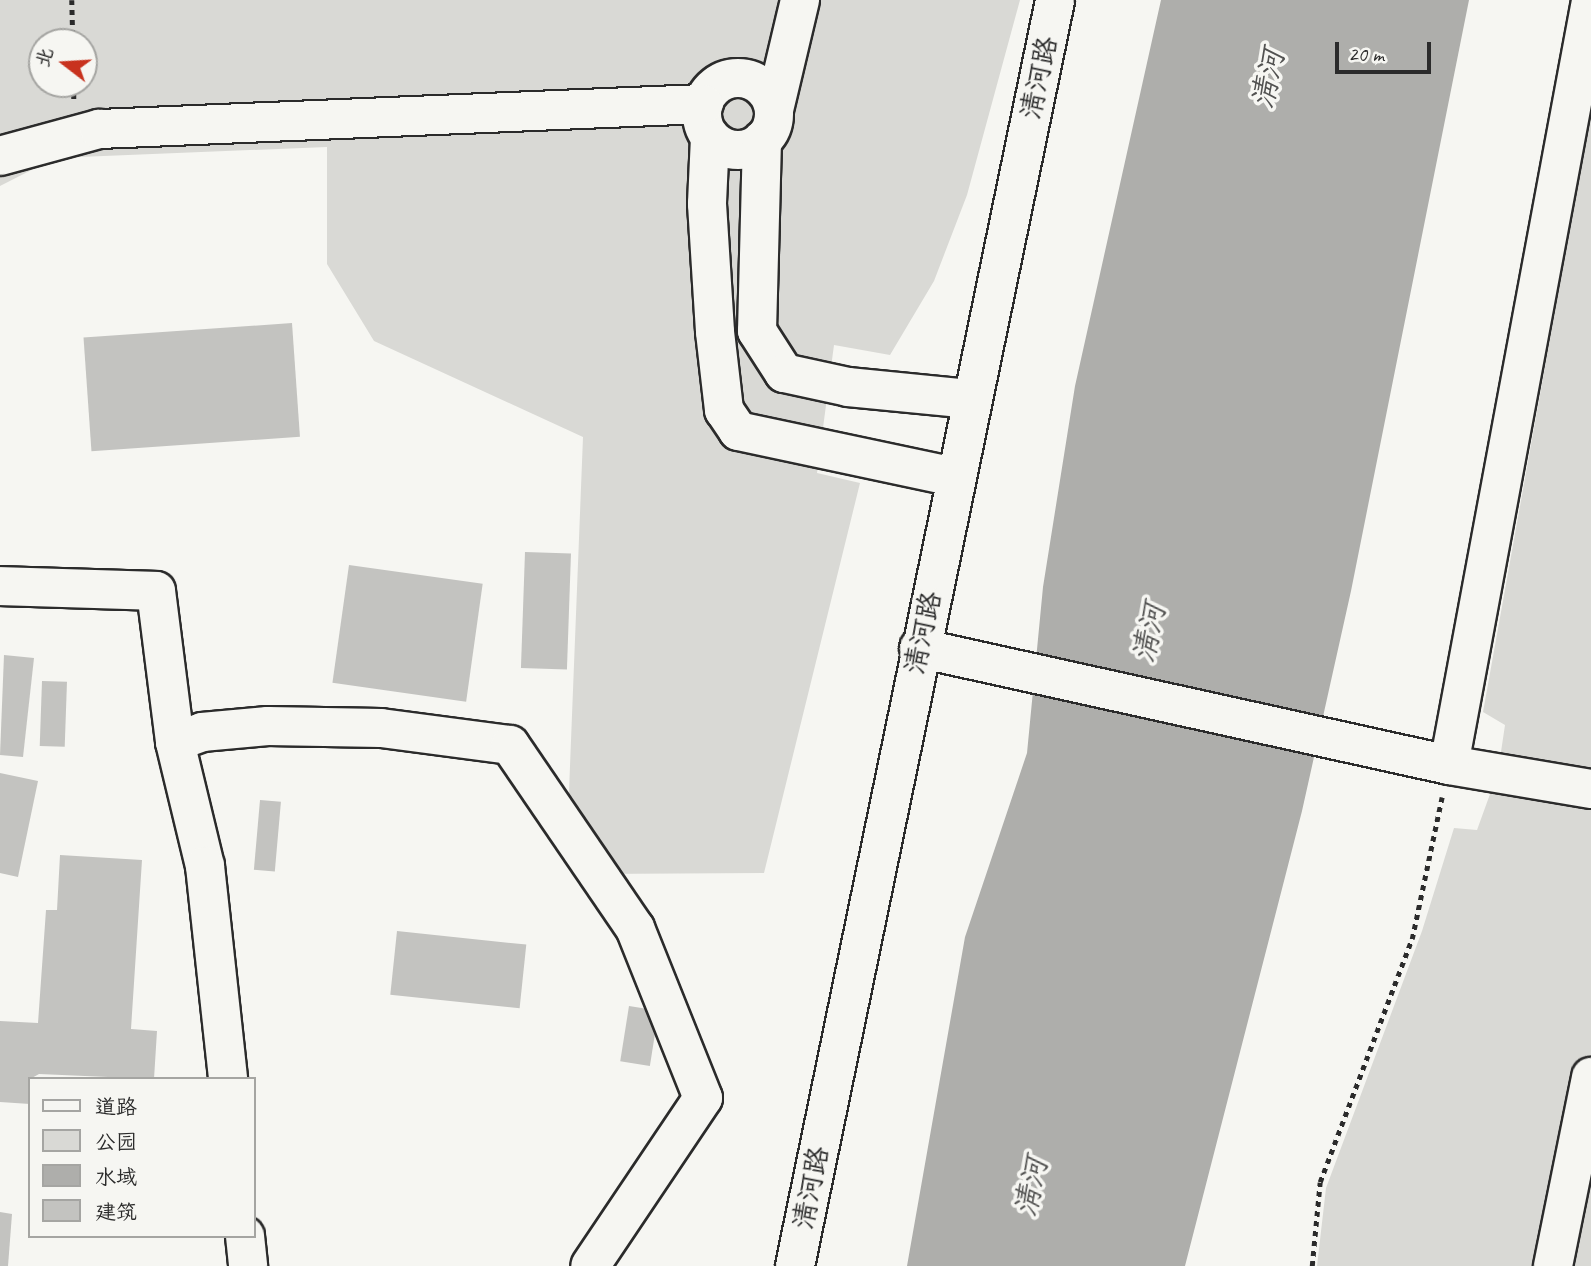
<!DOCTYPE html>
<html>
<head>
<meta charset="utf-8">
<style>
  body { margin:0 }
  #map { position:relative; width:1591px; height:1266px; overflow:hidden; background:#f6f6f2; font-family:Caveat,"LXGW WenKai TC",sans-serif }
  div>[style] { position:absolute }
  .green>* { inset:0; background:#d9d9d5 }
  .water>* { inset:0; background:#aeaeab }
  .building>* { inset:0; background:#c3c3c0; transform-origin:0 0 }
  .path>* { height:4.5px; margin-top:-2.25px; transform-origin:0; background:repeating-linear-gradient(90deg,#2b2b2b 0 5px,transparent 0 10px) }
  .roads { filter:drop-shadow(2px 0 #2b2b2b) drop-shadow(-2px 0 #2b2b2b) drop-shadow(0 2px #2b2b2b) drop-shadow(0 -2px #2b2b2b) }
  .minor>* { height:38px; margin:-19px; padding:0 19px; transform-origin:19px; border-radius:19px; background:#f6f6f2 }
  .minor>.ring { margin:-19px; padding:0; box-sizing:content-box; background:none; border:38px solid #f6f6f2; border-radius:50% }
  span { translate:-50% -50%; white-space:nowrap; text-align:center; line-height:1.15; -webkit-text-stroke:7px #f6f6f2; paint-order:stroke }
  .street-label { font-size:28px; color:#2b2b2b }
  .water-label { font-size:30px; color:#525251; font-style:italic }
  .legend { position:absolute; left:28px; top:1077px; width:228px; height:161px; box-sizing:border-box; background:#f6f6f2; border:2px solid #a5a5a2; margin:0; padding:9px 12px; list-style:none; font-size:21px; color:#2b2b2b }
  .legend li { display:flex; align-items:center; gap:14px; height:35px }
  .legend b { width:35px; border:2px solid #a5a5a2 }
  .north { position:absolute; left:28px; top:28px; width:70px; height:70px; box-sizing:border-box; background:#f6f6f2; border:2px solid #a5a5a2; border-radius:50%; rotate:287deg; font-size:19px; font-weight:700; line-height:28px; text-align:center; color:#2b2b2b }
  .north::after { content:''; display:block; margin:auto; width:24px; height:32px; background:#c8321e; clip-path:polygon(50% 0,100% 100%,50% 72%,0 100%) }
  .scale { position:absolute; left:1335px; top:42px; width:96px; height:32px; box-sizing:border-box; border:4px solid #2b2b2b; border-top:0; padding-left:9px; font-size:21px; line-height:24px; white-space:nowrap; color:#2b2b2b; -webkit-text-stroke:5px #f6f6f2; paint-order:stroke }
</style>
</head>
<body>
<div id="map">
  <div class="green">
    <i style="clip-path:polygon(evenodd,0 0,1020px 0,967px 195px,934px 281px,890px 355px,834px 345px,817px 473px,860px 483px,764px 873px,593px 874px,567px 842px,583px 437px,374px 341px,327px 264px,327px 147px,55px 158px,0 186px,0 0,42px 42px,84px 42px,84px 84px,42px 84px,42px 42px)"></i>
    <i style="clip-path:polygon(1591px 111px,1591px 1266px,1317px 1266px,1326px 1188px,1422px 931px,1454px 828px,1477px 830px,1498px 772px,1505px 725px,1483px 712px)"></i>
  </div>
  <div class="water">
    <i style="clip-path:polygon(1161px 0,1469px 0,1351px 591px,1302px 811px,1185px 1266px,907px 1266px,965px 937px,1027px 753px,1043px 587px,1075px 386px)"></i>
  </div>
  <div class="building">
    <i style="left:292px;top:323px;width:114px;height:209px;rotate:86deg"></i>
    <i style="left:525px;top:552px;width:46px;height:116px;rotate:2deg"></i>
    <i style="left:349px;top:565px;width:135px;height:119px;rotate:8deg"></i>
    <i style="clip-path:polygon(4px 655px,34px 658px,23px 757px,0 755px)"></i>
    <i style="left:42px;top:681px;width:25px;height:65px;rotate:2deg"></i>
    <i style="clip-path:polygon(0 773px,38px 781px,18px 877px,0 873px)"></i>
    <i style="left:260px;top:800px;width:21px;height:70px;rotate:5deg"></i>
    <i style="clip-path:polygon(60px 855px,142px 860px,131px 1029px,157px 1031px,154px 1079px,39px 1074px,30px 1079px,30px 1104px,0 1102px,0 1021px,38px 1023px,46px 910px,57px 910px)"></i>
    <i style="left:397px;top:931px;width:130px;height:64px;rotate:6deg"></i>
    <i style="left:629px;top:1006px;width:30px;height:56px;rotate:9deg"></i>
    <i style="clip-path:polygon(0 1212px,12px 1214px,8px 1266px,0 1266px)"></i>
  </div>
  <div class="path">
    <i style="left:72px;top:0;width:42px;rotate:88.6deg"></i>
    <i style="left:74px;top:84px;width:17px;rotate:90deg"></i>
    <i style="left:1312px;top:1266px;width:84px;rotate:-84.6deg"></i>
    <i style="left:1320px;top:1182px;width:260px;rotate:-69.3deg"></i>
    <i style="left:1412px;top:939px;width:145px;rotate:-78.1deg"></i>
  </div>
  <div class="roads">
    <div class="minor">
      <i class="ring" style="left:702px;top:78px;width:34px;height:34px"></i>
      <i style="left:774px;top:110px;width:113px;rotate:-76.7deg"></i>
      <i style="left:710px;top:137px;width:67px;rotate:92.6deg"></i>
      <i style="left:707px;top:204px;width:128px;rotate:86.4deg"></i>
      <i style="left:715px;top:332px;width:79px;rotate:83.4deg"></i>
      <i style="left:724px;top:410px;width:25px;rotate:56deg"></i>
      <i style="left:738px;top:431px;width:222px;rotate:12deg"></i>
      <i style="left:762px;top:140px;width:191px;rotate:91.5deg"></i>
      <i style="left:757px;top:331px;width:50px;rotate:57.3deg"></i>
      <i style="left:784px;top:373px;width:66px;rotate:12.3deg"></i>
      <i style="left:848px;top:387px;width:124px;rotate:5.6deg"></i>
      <i style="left:0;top:156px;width:103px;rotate:-15.3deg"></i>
      <i style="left:99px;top:129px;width:605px;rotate:-2.37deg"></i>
      <i style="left:0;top:586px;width:156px;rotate:1.8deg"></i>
      <i style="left:156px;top:591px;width:152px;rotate:82.8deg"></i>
      <i style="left:175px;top:742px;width:128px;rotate:76.4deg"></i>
      <i style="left:205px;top:866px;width:214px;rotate:83.8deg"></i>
      <i style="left:919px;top:648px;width:543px;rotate:12.45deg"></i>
      <i style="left:1449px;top:765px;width:144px;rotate:9.6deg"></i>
      <i style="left:175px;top:742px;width:29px;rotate:-20deg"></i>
      <i style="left:202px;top:732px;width:66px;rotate:-5.2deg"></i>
      <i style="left:268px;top:726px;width:113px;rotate:1deg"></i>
      <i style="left:381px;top:728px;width:130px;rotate:7.5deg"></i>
      <i style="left:510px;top:745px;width:222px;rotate:55.7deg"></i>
      <i style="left:635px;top:928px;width:183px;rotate:68.2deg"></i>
      <i style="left:703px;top:1098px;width:202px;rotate:123.9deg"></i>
      <i style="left:1449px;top:765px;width:777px;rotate:-79.47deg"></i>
      <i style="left:245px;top:1236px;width:30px;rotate:84deg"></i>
      <i style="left:795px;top:1266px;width:1292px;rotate:-78.39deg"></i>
      <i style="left:1553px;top:1266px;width:193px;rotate:-78.6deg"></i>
    </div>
  </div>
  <div class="street-label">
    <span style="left:1039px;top:78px;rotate:-78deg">清河路</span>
    <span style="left:923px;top:633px;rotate:-78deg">清河路</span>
    <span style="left:811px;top:1188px;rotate:-79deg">清河路</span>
  </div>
  <div class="water-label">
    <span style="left:1268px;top:79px;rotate:-78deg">清河</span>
    <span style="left:1149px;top:633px;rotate:-78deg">清河</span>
    <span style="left:1031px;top:1187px;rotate:-78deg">清河</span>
  </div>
  <ul class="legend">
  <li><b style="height:9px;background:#f6f6f2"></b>道路</li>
  <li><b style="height:19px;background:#d9d9d5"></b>公园</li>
  <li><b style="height:19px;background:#aeaeab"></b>水域</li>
  <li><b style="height:19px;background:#c3c3c0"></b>建筑</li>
  </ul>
  <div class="north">北</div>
  <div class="scale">20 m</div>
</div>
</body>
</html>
